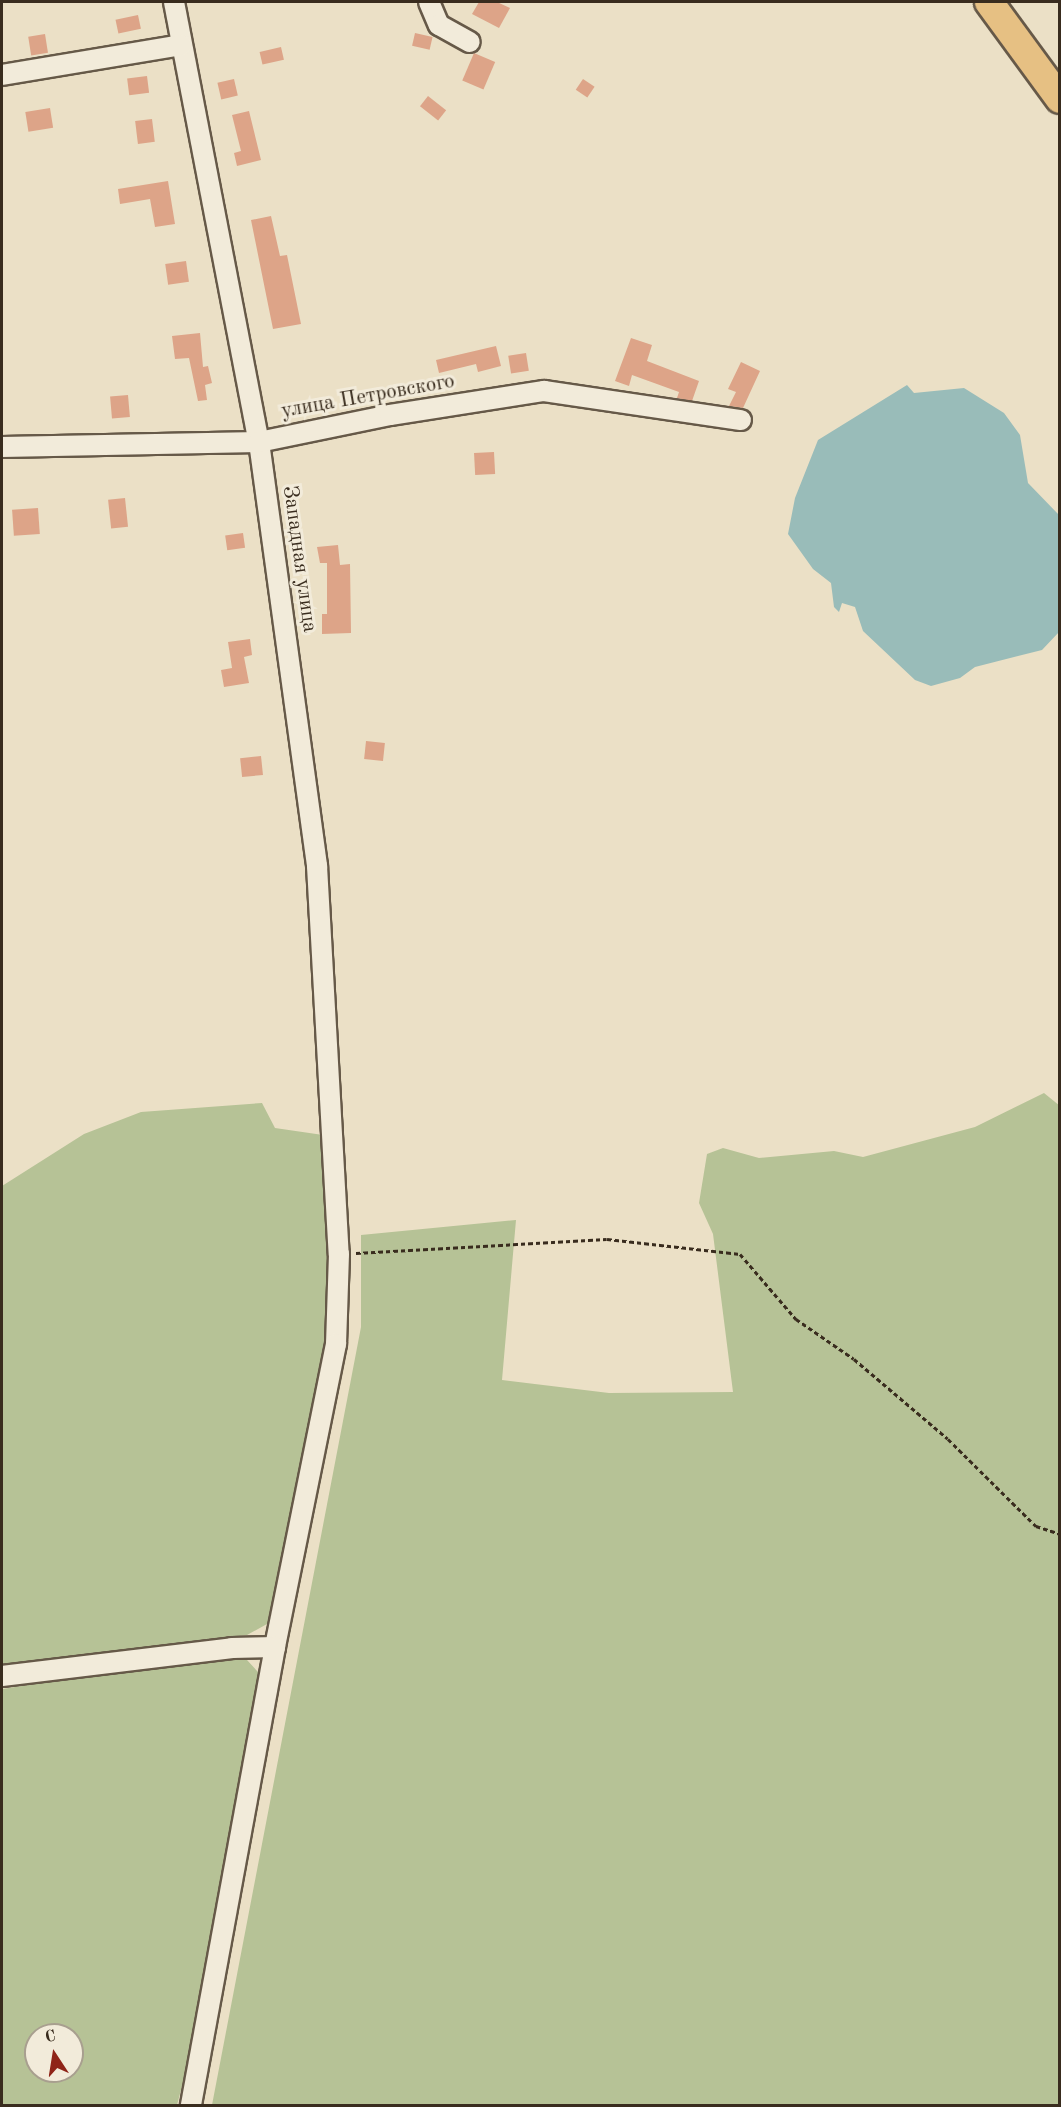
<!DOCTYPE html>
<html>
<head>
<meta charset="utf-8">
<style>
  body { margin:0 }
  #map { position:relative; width:1061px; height:2107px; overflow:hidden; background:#ebe0c6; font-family:"Old Standard TT",serif }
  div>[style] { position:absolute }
  .green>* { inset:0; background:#b6c296 }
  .water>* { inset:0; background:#99bcb9 }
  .building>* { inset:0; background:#dda488; transform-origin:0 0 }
  .path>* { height:3px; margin-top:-1.5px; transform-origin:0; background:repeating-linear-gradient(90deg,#392c1e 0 4.5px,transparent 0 7.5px) }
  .roads { filter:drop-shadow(2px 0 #665948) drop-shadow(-2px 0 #665948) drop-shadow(0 2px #665948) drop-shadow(0 -2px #665948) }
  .minor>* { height:20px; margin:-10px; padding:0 10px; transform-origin:10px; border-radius:10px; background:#f2ebda }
  .highway>* { height:28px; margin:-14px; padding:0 14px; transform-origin:14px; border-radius:14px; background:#e6c083 }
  span { translate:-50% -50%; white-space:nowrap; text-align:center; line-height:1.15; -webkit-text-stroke:6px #f2ebda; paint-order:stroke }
  .street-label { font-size:21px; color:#392c1e }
  .frame { position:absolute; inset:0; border:3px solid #392c1e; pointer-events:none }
  .north { position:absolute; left:24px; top:2023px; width:60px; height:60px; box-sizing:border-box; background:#f2ebda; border:2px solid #a89f8f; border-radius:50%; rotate:348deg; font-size:16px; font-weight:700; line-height:24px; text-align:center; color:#392c1e }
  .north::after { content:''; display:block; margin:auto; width:21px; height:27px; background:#8f2418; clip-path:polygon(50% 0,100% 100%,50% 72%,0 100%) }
</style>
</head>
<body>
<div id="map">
  <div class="green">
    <i style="clip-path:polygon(1044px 1093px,1060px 1106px,1059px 2105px,212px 2105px,361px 1327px,361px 1235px,516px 1220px,502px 1380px,609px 1393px,733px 1392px,713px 1234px,699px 1203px,707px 1154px,723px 1148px,759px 1158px,834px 1151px,863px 1157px,975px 1127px)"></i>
    <i style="clip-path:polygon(262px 1103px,275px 1128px,323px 1135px,333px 1260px,324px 1354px,280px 1586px,267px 1624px,247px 1635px,2px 1670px,2px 1186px,84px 1134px,141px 1112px)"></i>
    <i style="clip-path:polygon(evenodd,193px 1660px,247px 1660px,258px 1672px,260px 1712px,204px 2003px,177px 2105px,2px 2106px,2px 1689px,193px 1660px,36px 2035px,72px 2035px,72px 2071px,36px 2071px,36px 2035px)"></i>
  </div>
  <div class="water">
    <i style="clip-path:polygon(907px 385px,914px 393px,964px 388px,1004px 413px,1020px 435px,1028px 483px,1059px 515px,1059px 632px,1042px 650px,975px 667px,960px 678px,931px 686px,915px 680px,863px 631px,855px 607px,842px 603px,839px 612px,834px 607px,831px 583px,813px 569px,788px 534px,795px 498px,818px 440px)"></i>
  </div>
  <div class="building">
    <i style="clip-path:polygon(479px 2px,497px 2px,510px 8px,499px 28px,472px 14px)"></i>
    <i style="left:138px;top:15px;width:14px;height:23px;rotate:78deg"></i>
    <i style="left:415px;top:33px;width:18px;height:13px;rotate:13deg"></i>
    <i style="left:45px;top:34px;width:19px;height:17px;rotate:81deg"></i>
    <i style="left:281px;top:47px;width:13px;height:22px;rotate:77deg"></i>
    <i style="left:474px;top:53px;width:23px;height:30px;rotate:23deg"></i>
    <i style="left:147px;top:76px;width:17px;height:20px;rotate:83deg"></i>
    <i style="left:234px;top:79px;width:17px;height:17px;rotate:77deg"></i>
    <i style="left:583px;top:79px;width:14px;height:13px;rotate:34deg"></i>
    <i style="left:428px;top:96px;width:23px;height:13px;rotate:38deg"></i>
    <i style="left:50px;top:108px;width:20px;height:25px;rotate:81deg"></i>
    <i style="clip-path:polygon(249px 111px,261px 160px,237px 166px,234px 153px,241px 151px,232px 115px)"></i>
    <i style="left:152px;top:119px;width:23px;height:17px;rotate:83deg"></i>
    <i style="clip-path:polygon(168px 181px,175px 224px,155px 227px,150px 199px,120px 204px,118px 189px)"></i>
    <i style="clip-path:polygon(271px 216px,280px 256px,287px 255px,301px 324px,273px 329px,251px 220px)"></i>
    <i style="left:186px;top:261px;width:21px;height:21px;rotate:82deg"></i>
    <i style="clip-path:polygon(200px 333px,203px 367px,208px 366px,212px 383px,205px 385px,207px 400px,198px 401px,189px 358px,175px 359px,172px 336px)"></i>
    <i style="clip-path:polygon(631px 338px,652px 345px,647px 361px,699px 381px,692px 401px,677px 398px,679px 392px,632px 375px,629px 386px,615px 381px)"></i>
    <i style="clip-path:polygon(496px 346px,501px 366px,478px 372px,476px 364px,439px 373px,436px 360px)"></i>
    <i style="left:526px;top:353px;width:18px;height:18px;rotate:81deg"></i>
    <i style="clip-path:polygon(741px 362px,760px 371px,743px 408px,729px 406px,736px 392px,728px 389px)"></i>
    <i style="left:128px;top:395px;width:22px;height:18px;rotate:85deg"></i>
    <i style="left:494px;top:452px;width:22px;height:20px;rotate:87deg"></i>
    <i style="left:125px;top:498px;width:29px;height:17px;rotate:84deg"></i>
    <i style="left:38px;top:508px;width:26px;height:26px;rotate:86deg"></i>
    <i style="left:243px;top:533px;width:15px;height:18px;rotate:82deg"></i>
    <i style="clip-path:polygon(338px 545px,340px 565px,350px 564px,351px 633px,322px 634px,322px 614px,327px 614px,327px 563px,320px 563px,317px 547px)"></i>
    <i style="clip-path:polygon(250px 639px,252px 655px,244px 657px,249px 683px,224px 687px,221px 670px,232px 668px,228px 642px)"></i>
    <i style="left:366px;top:741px;width:19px;height:18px;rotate:6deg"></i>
    <i style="left:261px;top:756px;width:19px;height:21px;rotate:84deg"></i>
  </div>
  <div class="path">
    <i style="left:356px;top:1253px;width:251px;rotate:-3.2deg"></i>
    <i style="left:607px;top:1239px;width:134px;rotate:6.4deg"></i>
    <i style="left:740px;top:1254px;width:86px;rotate:49.3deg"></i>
    <i style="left:796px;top:1319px;width:70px;rotate:34.6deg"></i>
    <i style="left:854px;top:1359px;width:123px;rotate:40.4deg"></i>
    <i style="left:948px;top:1439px;width:124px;rotate:44.7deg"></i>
    <i style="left:1036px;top:1526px;width:25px;rotate:18deg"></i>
  </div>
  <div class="roads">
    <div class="minor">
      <i style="left:174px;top:2px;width:448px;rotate:79.1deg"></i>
      <i style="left:259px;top:442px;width:428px;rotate:82.2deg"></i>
      <i style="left:317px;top:866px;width:389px;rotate:86.8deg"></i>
      <i style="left:339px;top:1254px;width:90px;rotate:91.9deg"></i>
      <i style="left:336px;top:1344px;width:309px;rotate:101.4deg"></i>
      <i style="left:275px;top:1647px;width:467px;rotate:100.4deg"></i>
      <i style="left:429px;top:2px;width:25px;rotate:67deg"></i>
      <i style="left:439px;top:25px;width:35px;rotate:29deg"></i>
      <i style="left:2px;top:75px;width:182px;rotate:-9.5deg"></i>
      <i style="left:2px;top:447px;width:257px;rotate:-1.1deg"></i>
      <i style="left:259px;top:442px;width:134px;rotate:-11.6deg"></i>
      <i style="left:390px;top:415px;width:156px;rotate:-8.9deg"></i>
      <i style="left:544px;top:391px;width:199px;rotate:8.4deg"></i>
      <i style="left:2px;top:1676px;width:232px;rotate:-6.9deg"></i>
      <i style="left:232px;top:1648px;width:43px;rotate:-1.3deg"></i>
    </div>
    <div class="highway">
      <i style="left:989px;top:2px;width:120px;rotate:53.8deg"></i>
    </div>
  </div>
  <div class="street-label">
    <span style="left:368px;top:397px;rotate:-10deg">улица Петровского</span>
    <span style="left:299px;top:559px;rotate:82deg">Западная улица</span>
  </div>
  <div class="frame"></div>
  <div class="north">С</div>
</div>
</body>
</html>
